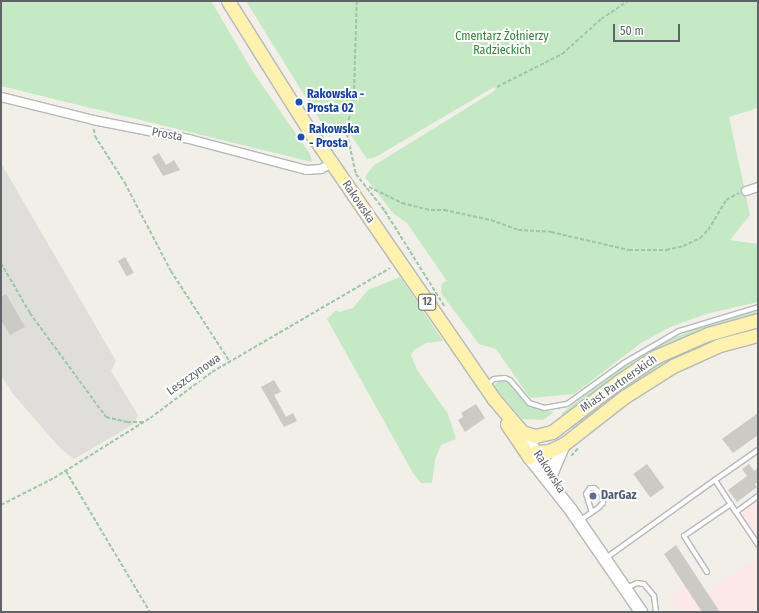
<!DOCTYPE html>
<html>
<head>
<meta charset="utf-8">
<style>
  body { margin:0 }
  #map { position:relative; width:759px; height:613px; overflow:hidden; background:#f1efe8; font-family:"Fira Sans Condensed",sans-serif }
  div>[style] { position:absolute }
  .industrial>* { inset:0; background:#e0deda }
  .medical>* { inset:0; background:#fce8e6 }
  .green>* { inset:0; background:#c5e8c5 }
  .building>* { inset:0; background:#cccac5; transform-origin:0 0 }
  .path>* { height:1.5px; margin-top:-0.75px; transform-origin:0; background:repeating-linear-gradient(90deg,#9cc7a9 0 4px,transparent 0 6px) }
  .roads { filter:drop-shadow(1px 0 #b5b8bc) drop-shadow(-1px 0 #b5b8bc) drop-shadow(0 1px #b5b8bc) drop-shadow(0 -1px #b5b8bc) }
  .lane>* { height:4px; margin:-2px; padding:0 2px; transform-origin:2px; border-radius:2px; background:#fff }
  .street>* { height:8px; margin:-4px; padding:0 4px; transform-origin:4px; border-radius:4px; background:#fff }
  .secondary>* { height:12px; margin:-6px; padding:0 6px; transform-origin:6px; border-radius:6px; background:#fff }
  .primary>* { height:13px; margin:-6.5px; padding:0 6.5px; transform-origin:6.5px; border-radius:6.5px; background:#fff2af }
  .dots>* { width:11px; height:11px; translate:-50% -50%; box-sizing:border-box; border:2px solid #fff; border-radius:50% }
  span { translate:-50% -50%; white-space:nowrap; text-align:center; line-height:1.15; -webkit-text-stroke:4px #fff; paint-order:stroke }
  .shield-label span { padding:1px 3px; background:#fff; border:1px solid; border-radius:3px; -webkit-text-stroke-width:0 }
  .shield-label { font-size:11px; color:#5f6368; font-weight:700 }
  .park-label { font-size:12px; color:#348238 }
  .transit-label { font-size:12px; color:#164399; font-weight:700 }
  .left { translate:0 -50%; text-align:left }
  .street-label { font-size:12px; color:#5f6368 }
  .service-label { font-size:12px; color:#4e5e75; font-weight:700 }
  .frame { position:absolute; inset:0; border:2px solid #5f6368; pointer-events:none }
  .scale { position:absolute; left:613px; top:24px; width:67px; height:18px; box-sizing:border-box; border:2px solid #5f6368; border-top:0; padding-left:5px; font-size:12px; line-height:14px; white-space:nowrap; color:#5f6368; -webkit-text-stroke:3px #fff; paint-order:stroke }
</style>
</head>
<body>
<div id="map">
  <div class="industrial">
    <i style="clip-path:polygon(1px 163px,116px 361px,111px 371px,138px 415px,134px 424px,74px 459px,60px 448px,13px 394px,1px 375px)"></i>
  </div>
  <div class="medical">
    <i style="clip-path:polygon(758px 498px,758px 554px,733px 516px)"></i>
    <i style="clip-path:polygon(758px 557px,758px 612px,677px 612px,669px 597px,693px 581px,702px 594px)"></i>
  </div>
  <div class="green">
    <i style="clip-path:polygon(1px 1px,211px 1px,253px 72px,310px 154px,312px 162px,1px 86px)"></i>
    <i style="clip-path:polygon(246px 1px,758px 1px,758px 108px,729px 117px,750px 215px,730px 240px,758px 244px,758px 302px,706px 314px,670px 327px,641px 343px,574px 394px,530px 398px,496px 349px,479px 344px,441px 293px,442px 283px,447px 281px,407px 223px,393px 213px,365px 177px,373px 166px,496px 90px,494px 87px,374px 158px,367px 159px,346px 128px,321px 122px)"></i>
    <i style="clip-path:polygon(400px 277px,443px 341px,426px 343px,414px 350px,411px 355px,417px 370px,448px 414px,456px 439px,441px 445px,435px 460px,432px 483px,421px 483px,413px 473px,327px 319px,336px 310px,339px 312px,353px 308px,368px 290px)"></i>
    <i style="clip-path:polygon(758px 311px,758px 315px,726px 322px,562px 416px,562px 413px,616px 372px,665px 342px,704px 325px)"></i>
    <i style="clip-path:polygon(758px 326px,758px 331px,726px 339px,573px 430px,569px 425px,657px 363px,694px 344px)"></i>
    <i style="clip-path:polygon(499px 381px,509px 383px,529px 406px,554px 412px,543px 420px,522px 419px,494px 386px)"></i>
  </div>
  <div class="building">
    <i style="clip-path:polygon(159px 153px,166px 165px,174px 160px,180px 170px,163px 176px,152px 157px)"></i>
    <i style="left:125px;top:257px;width:18px;height:8px;rotate:61deg"></i>
    <i style="clip-path:polygon(6px 294px,25px 327px,10px 335px,1px 320px,1px 297px)"></i>
    <i style="clip-path:polygon(274px 380px,281px 392px,274px 395px,286px 417px,293px 413px,297px 421px,284px 427px,261px 387px)"></i>
    <i style="clip-path:polygon(476px 404px,485px 418px,465px 432px,458px 420px,463px 417px,461px 413px)"></i>
    <i style="clip-path:polygon(758px 413px,758px 435px,733px 453px,722px 439px)"></i>
    <i style="left:647px;top:464px;width:29px;height:17px;rotate:54deg"></i>
    <i style="clip-path:polygon(749px 464px,754px 471px,758px 468px,758px 482px,755px 484px,757px 487px,737px 502px,728px 490px,747px 476px,742px 469px)"></i>
    <i style="clip-path:polygon(676px 545px,706px 591px,720px 612px,702px 612px,664px 554px)"></i>
  </div>
  <div class="path">
    <i style="left:357px;top:1px;width:104px;rotate:91.7deg"></i>
    <i style="left:354px;top:105px;width:24px;rotate:109deg"></i>
    <i style="left:346px;top:128px;width:47px;rotate:77.7deg"></i>
    <i style="left:356px;top:174px;width:47px;rotate:51.9deg"></i>
    <i style="left:385px;top:211px;width:113px;rotate:58deg"></i>
    <i style="left:497px;top:87px;width:73px;rotate:-26.9deg"></i>
    <i style="left:562px;top:54px;width:52px;rotate:-41.9deg"></i>
    <i style="left:601px;top:19px;width:32px;rotate:-34deg"></i>
    <i style="left:94px;top:129px;width:7px;rotate:82deg"></i>
    <i style="left:95px;top:136px;width:56px;rotate:57.4deg"></i>
    <i style="left:125px;top:183px;width:99px;rotate:62.4deg"></i>
    <i style="left:171px;top:271px;width:108px;rotate:57deg"></i>
    <i style="left:369px;top:187px;width:37px;rotate:26deg"></i>
    <i style="left:402px;top:203px;width:30px;rotate:14deg"></i>
    <i style="left:431px;top:210px;width:13px"></i>
    <i style="left:444px;top:210px;width:48px;rotate:12deg"></i>
    <i style="left:491px;top:220px;width:29px;rotate:20deg"></i>
    <i style="left:518px;top:230px;width:33px;rotate:3deg"></i>
    <i style="left:551px;top:232px;width:80px;rotate:13deg"></i>
    <i style="left:629px;top:250px;width:37px"></i>
    <i style="left:666px;top:250px;width:17px;rotate:-13deg"></i>
    <i style="left:683px;top:246px;width:19px;rotate:-25deg"></i>
    <i style="left:700px;top:238px;width:11px;rotate:-45deg"></i>
    <i style="left:708px;top:230px;width:35px;rotate:-59deg"></i>
    <i style="left:726px;top:200px;width:15px;rotate:-28deg"></i>
    <i style="left:1px;top:263px;width:58px;rotate:59.9deg"></i>
    <i style="left:30px;top:313px;width:129px;rotate:53.8deg"></i>
    <i style="left:106px;top:417px;width:22px;rotate:13deg"></i>
    <i style="left:127px;top:422px;width:16px"></i>
    <i style="left:571px;top:456px;width:12px;rotate:-48deg"></i>
    <i style="left:66px;top:471px;width:164px;rotate:59.2deg"></i>
    <i style="left:1px;top:505px;width:59px;rotate:-27deg"></i>
    <i style="left:54px;top:478px;width:113px;rotate:-32deg"></i>
    <i style="left:150px;top:418px;width:77px;rotate:-36.6deg"></i>
    <i style="left:212px;top:372px;width:206px;rotate:-30.3deg"></i>
  </div>
  <div class="roads">
    <div class="lane">
      <i style="left:487px;top:385px;width:9px;rotate:-41deg"></i>
      <i style="left:494px;top:379px;width:11px;rotate:-5deg"></i>
      <i style="left:505px;top:378px;width:5px;rotate:22deg"></i>
      <i style="left:510px;top:380px;width:30px;rotate:50deg"></i>
      <i style="left:529px;top:403px;width:16px;rotate:18deg"></i>
      <i style="left:544px;top:408px;width:23px;rotate:-10deg"></i>
      <i style="left:567px;top:404px;width:70px;rotate:-35.7deg"></i>
      <i style="left:624px;top:363px;width:64px;rotate:-30.2deg"></i>
      <i style="left:679px;top:331px;width:83px;rotate:-16.9deg"></i>
      <i style="left:715px;top:480px;width:52px;rotate:-34.9deg"></i>
      <i style="left:736px;top:512px;width:40px;rotate:56deg"></i>
      <i style="left:579px;top:521px;width:23px;rotate:-34deg"></i>
      <i style="left:598px;top:508px;width:7px;rotate:-45deg"></i>
      <i style="left:603px;top:503px;width:9px;rotate:-96deg"></i>
      <i style="left:602px;top:494px;width:10px;rotate:-143deg"></i>
      <i style="left:594px;top:488px;width:4px;rotate:180deg"></i>
      <i style="left:590px;top:488px;width:7px;rotate:124deg"></i>
      <i style="left:586px;top:494px;width:19px;rotate:72deg"></i>
      <i style="left:606px;top:558px;width:134px;rotate:-35.6deg"></i>
      <i style="left:715px;top:480px;width:38px;rotate:57deg"></i>
      <i style="left:736px;top:512px;width:27px;rotate:-36deg"></i>
      <i style="left:707px;top:572px;width:43px;rotate:-122.6deg"></i>
      <i style="left:684px;top:536px;width:57px;rotate:-34.2deg"></i>
      <i style="left:626px;top:588px;width:12px;rotate:-24deg"></i>
      <i style="left:637px;top:583px;width:7px;rotate:8deg"></i>
      <i style="left:644px;top:584px;width:16px;rotate:50deg"></i>
      <i style="left:654px;top:596px;width:16px;rotate:83deg"></i>
    </div>
    <div class="street">
      <i style="left:1px;top:97px;width:95px;rotate:14deg"></i>
      <i style="left:93px;top:120px;width:98px;rotate:11.2deg"></i>
      <i style="left:189px;top:139px;width:121px;rotate:14.8deg"></i>
      <i style="left:306px;top:170px;width:15px;rotate:-4deg"></i>
      <i style="left:321px;top:169px;width:13px;rotate:-29deg"></i>
      <i style="left:746px;top:191px;width:13px;rotate:-18deg"></i>
    </div>
    <div class="secondary">
      <i style="left:522px;top:432px;width:49px;rotate:55deg"></i>
      <i style="left:529px;top:457px;width:68px;rotate:51.6deg"></i>
      <i style="left:571px;top:510px;width:124px;rotate:55.5deg"></i>
      <i style="left:551px;top:475px;width:34px;rotate:-67deg"></i>
    </div>
    <div class="primary">
      <i style="left:228px;top:1px;width:152px;rotate:57.9deg"></i>
      <i style="left:309px;top:130px;width:326px;rotate:55.5deg"></i>
      <i style="left:494px;top:399px;width:43px;rotate:49.7deg"></i>
      <i style="left:522px;top:432px;width:14px;rotate:17deg"></i>
      <i style="left:535px;top:436px;width:17px;rotate:-13deg"></i>
      <i style="left:552px;top:432px;width:83px;rotate:-37.1deg"></i>
      <i style="left:618px;top:382px;width:45px;rotate:-34deg"></i>
      <i style="left:655px;top:357px;width:58px;rotate:-23.5deg"></i>
      <i style="left:708px;top:334px;width:52px;rotate:-15.6deg"></i>
      <i style="left:507px;top:424px;width:40px;rotate:56deg"></i>
      <i style="left:529px;top:457px;width:9px;rotate:-36deg"></i>
      <i style="left:536px;top:452px;width:13px;rotate:-4deg"></i>
      <i style="left:549px;top:451px;width:17px;rotate:-25deg"></i>
      <i style="left:564px;top:444px;width:76px;rotate:-38.1deg"></i>
      <i style="left:624px;top:397px;width:58px;rotate:-32.3deg"></i>
      <i style="left:673px;top:366px;width:51px;rotate:-24.1deg"></i>
      <i style="left:720px;top:345px;width:39px;rotate:-15deg"></i>
    </div>
  </div>
  <div class="dots">
    <i style="left:299px;top:102px;background:#1a4fb4"></i>
    <i style="left:301px;top:137px;background:#1a4fb4"></i>
    <i style="left:593px;top:496px;background:#5c6f8a"></i>
  </div>
  <div class="shield-label">
    <span style="left:427px;top:302px">12</span>
  </div>
  <div class="park-label">
    <span style="left:502px;top:44px">Cmentarz Żołnierzy<br>Radzieckich</span>
  </div>
  <div class="transit-label">
    <span class="left" style="left:307px;top:102px">Rakowska -<br>Prosta 02</span>
    <span class="left" style="left:309px;top:137px">Rakowska<br>- Prosta</span>
  </div>
  <div class="street-label">
    <span style="left:167px;top:135px;rotate:10deg">Prosta</span>
    <span style="left:358px;top:202px;rotate:56deg">Rakowska</span>
    <span style="left:194px;top:375px;rotate:-35deg">Leszczynowa</span>
    <span style="left:619px;top:384px;rotate:-35deg">Miast Partnerskich</span>
    <span style="left:549px;top:472px;rotate:57deg">Rakowska</span>
  </div>
  <div class="service-label">
    <span class="left" style="left:601px;top:496px">DarGaz</span>
  </div>
  <div class="frame"></div>
  <div class="scale">50 m</div>
</div>
</body>
</html>
